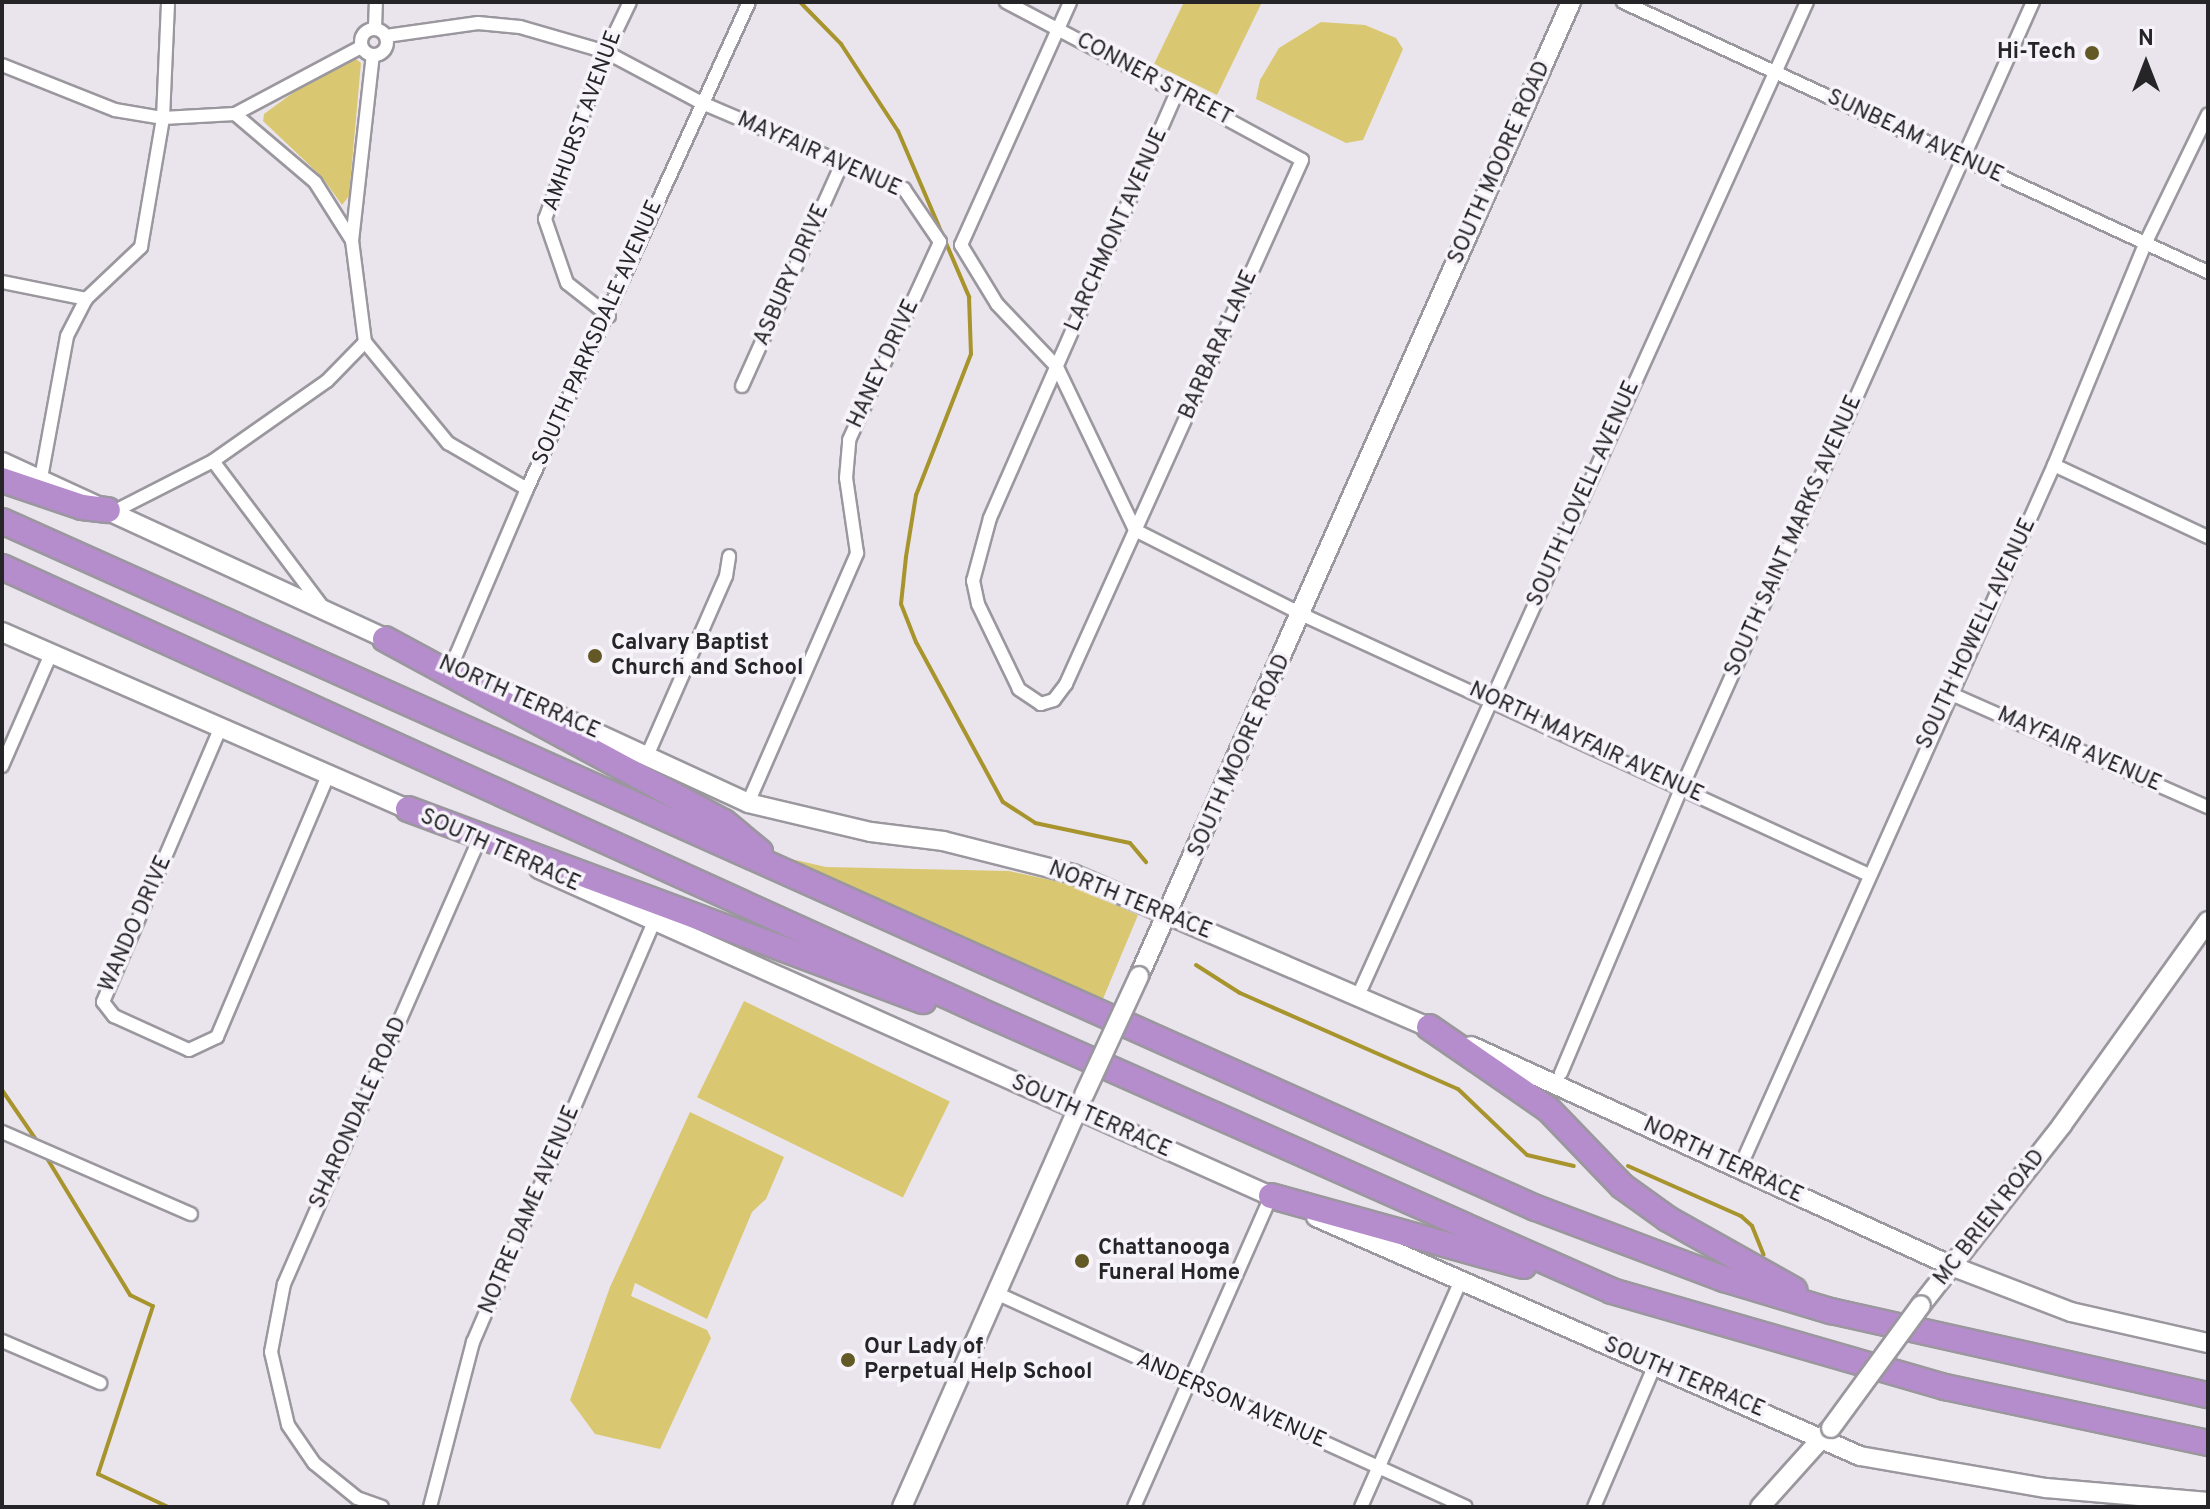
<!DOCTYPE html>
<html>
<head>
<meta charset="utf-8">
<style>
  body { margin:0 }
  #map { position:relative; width:2210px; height:1509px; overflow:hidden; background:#eae5ed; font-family:Overpass,sans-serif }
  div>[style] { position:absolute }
  .green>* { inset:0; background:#d9c871; transform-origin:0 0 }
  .stream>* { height:4px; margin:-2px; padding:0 2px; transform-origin:2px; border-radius:2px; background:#a7942d }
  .roads { filter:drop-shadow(2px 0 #9b979e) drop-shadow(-2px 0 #9b979e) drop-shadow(0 2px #9b979e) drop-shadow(0 -2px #9b979e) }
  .street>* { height:12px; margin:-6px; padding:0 6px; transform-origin:6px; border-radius:6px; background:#fff }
  .street>.ring { margin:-6px; padding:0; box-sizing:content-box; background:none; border:12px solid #fff; border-radius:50% }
  .secondary>* { height:18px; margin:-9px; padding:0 9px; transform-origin:9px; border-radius:9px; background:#fff }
  .highway>* { height:24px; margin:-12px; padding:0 12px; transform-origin:12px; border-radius:12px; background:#b58ccc }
  .bridges { filter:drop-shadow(2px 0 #9b979e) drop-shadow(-2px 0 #9b979e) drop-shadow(0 2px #9b979e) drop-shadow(0 -2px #9b979e) }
  .secondary-bridge>* { height:18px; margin:-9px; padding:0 9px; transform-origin:9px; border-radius:9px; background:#fff }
  .dots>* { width:22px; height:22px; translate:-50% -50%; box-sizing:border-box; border:4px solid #f7f3fa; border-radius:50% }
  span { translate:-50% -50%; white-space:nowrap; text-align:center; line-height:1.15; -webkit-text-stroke:7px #f7f3fa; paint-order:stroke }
  .poi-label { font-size:22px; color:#252426; font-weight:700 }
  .right { translate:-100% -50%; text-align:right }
  .left { translate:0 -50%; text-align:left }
  .street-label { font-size:22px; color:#252426 }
  .frame { position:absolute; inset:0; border:4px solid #252426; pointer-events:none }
  .north { position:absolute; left:2106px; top:24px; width:80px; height:80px; -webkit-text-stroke:6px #f7f3fa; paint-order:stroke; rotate:0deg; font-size:22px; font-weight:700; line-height:32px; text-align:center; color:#252426 }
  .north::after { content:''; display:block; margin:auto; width:28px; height:36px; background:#252426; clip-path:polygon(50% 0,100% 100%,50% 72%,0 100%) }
</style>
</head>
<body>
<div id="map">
  <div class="green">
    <i style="clip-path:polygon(1184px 2px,1262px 2px,1217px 95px,1154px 64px)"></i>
    <i style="clip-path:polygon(1321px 22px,1365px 25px,1396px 38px,1403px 49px,1363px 140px,1346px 143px,1256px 99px,1260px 80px,1279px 48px)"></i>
    <i style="clip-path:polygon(356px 59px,361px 63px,349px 196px,342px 205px,322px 177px,263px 121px,264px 114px,294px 92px)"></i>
    <i style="clip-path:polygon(791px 859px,826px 867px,1009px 871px,1069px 884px,1138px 915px,1100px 1006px,788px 861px)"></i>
    <i style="left:744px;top:1001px;width:229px;height:107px;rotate:26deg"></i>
    <i style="clip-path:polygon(690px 1112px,784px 1157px,766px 1199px,752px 1212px,707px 1319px,635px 1283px,631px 1296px,707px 1330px,711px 1338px,660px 1449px,595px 1434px,570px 1400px,610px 1287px)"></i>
  </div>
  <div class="stream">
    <i style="left:800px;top:2px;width:59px;rotate:45.7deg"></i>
    <i style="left:841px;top:44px;width:104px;rotate:56.8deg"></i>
    <i style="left:898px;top:131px;width:181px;rotate:66.8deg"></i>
    <i style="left:969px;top:297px;width:57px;rotate:88deg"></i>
    <i style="left:971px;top:354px;width:151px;rotate:111.3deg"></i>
    <i style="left:916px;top:495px;width:63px;rotate:99.2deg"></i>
    <i style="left:906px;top:557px;width:47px;rotate:96.1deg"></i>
    <i style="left:901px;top:604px;width:41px;rotate:68.5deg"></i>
    <i style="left:916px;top:642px;width:182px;rotate:61.5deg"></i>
    <i style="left:1003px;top:802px;width:38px;rotate:33deg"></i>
    <i style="left:1035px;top:823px;width:97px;rotate:11.9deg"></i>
    <i style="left:1130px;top:843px;width:25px;rotate:50deg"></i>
    <i style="left:1196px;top:965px;width:52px;rotate:32.5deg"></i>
    <i style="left:1240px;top:993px;width:238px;rotate:23.8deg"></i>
    <i style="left:1458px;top:1089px;width:95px;rotate:43.7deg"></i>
    <i style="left:1527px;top:1155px;width:48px;rotate:13.2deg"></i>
    <i style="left:2px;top:1090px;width:65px;rotate:55.6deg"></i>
    <i style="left:45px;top:1155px;width:164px;rotate:58.7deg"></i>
    <i style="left:130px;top:1295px;width:25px;rotate:26deg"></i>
    <i style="left:153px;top:1306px;width:177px;rotate:108.1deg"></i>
    <i style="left:98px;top:1474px;width:77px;rotate:25.2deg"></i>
    <i style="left:1628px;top:1166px;width:124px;rotate:23.9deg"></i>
    <i style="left:1741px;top:1216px;width:15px;rotate:42deg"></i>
    <i style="left:1752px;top:1226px;width:31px;rotate:68deg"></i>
  </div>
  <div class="roads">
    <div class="street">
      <i style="left:1006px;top:2px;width:193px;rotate:27.8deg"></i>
      <i style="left:1177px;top:92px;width:142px;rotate:28.5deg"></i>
      <i style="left:1302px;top:160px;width:575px;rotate:114.25deg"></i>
      <i style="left:1066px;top:684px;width:20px;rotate:127deg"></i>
      <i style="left:1054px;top:700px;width:14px;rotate:163deg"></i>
      <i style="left:1041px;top:704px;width:27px;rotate:-146deg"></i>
      <i style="left:1019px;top:689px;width:94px;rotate:-115.8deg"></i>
      <i style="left:978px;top:604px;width:24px;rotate:-102deg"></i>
      <i style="left:973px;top:581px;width:65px;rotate:-74.9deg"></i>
      <i style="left:990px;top:518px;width:465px;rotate:-66.3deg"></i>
      <i style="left:1623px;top:2px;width:644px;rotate:24.78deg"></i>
      <i style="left:375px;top:28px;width:26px;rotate:-88deg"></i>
      <i class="ring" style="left:361px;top:29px;width:14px;height:14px"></i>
      <i style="left:386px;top:36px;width:93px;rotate:-8deg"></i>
      <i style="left:478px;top:23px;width:42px;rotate:5.4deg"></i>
      <i style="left:520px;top:27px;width:90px;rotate:16.2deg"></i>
      <i style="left:606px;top:52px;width:106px;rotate:28deg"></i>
      <i style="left:700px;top:102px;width:222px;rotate:23.1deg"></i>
      <i style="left:904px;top:189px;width:64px;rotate:55.8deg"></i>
      <i style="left:2px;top:65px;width:122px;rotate:21.7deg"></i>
      <i style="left:115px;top:110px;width:49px;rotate:9.5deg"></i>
      <i style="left:163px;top:118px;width:72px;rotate:-3.2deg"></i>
      <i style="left:235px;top:114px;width:143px;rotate:-28deg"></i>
      <i style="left:235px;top:114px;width:105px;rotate:40.4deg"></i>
      <i style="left:315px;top:182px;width:67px;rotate:57.7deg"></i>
      <i style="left:961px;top:245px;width:69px;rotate:58.6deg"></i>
      <i style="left:997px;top:304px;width:87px;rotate:46.4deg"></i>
      <i style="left:1057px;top:367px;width:181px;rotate:64.4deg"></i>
      <i style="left:1135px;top:530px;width:188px;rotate:26.8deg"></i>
      <i style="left:1303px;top:615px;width:621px;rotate:24.67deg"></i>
      <i style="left:961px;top:245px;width:266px;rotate:-65.8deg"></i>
      <i style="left:2px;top:282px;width:86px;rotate:11.4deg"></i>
      <i style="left:609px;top:316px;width:53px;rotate:-141.8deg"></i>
      <i style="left:567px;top:283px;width:68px;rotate:-109deg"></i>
      <i style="left:545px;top:219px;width:178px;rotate:-69.9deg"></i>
      <i style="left:606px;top:52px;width:55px;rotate:-64.4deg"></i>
      <i style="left:365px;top:342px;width:131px;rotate:50.6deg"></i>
      <i style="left:448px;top:443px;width:91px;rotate:30.2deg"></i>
      <i style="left:742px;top:386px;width:243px;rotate:-65.8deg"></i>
      <i style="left:213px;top:461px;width:185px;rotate:53.1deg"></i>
      <i style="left:2054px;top:465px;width:170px;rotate:25.1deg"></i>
      <i style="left:41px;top:478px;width:144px;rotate:-79.6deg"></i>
      <i style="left:67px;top:336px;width:42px;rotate:-62.8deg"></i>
      <i style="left:86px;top:299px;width:76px;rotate:-43.4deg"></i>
      <i style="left:141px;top:247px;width:131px;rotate:-80.3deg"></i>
      <i style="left:163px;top:118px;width:116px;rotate:-87.5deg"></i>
      <i style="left:113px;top:512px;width:112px;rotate:-27deg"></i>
      <i style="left:213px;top:461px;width:139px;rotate:-35.1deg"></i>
      <i style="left:327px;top:381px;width:54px;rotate:-45.7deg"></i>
      <i style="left:365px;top:342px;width:102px;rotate:-97.3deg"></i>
      <i style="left:352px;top:241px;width:187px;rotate:-83.6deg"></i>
      <i style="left:451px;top:667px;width:194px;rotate:-66.9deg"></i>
      <i style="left:527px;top:489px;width:535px;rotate:-65.49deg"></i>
      <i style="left:1949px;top:693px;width:283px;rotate:23.8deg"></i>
      <i style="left:220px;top:729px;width:297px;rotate:113.2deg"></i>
      <i style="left:103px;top:1002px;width:18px;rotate:52deg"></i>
      <i style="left:114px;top:1016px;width:82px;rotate:24.4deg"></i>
      <i style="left:189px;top:1050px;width:31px;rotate:-25deg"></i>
      <i style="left:217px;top:1037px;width:285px;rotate:-67deg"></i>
      <i style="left:647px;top:756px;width:197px;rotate:-66.3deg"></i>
      <i style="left:726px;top:576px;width:20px;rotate:-81deg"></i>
      <i style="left:2px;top:766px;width:122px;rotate:-66.4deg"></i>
      <i style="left:748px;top:803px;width:273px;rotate:-66.4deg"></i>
      <i style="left:857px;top:553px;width:76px;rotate:-98.3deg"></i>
      <i style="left:846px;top:478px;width:38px;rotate:-85deg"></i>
      <i style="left:849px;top:440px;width:218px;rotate:-65.3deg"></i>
      <i style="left:1362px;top:987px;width:1081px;rotate:-65.69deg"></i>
      <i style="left:1561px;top:1073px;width:311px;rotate:-67.1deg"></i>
      <i style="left:1682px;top:787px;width:860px;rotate:-65.91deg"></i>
      <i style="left:2px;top:1132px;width:206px;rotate:23.5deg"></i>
      <i style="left:1746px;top:1154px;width:755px;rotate:-65.91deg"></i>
      <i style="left:2054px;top:465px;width:239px;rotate:-67.6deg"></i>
      <i style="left:2145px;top:244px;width:144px;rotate:-64.1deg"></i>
      <i style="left:996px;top:1293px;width:516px;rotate:24.48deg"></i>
      <i style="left:2px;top:1341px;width:107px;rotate:23.2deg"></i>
      <i style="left:382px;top:1507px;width:27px;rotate:-160deg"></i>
      <i style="left:357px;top:1498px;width:55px;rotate:-140.9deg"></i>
      <i style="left:314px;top:1463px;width:46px;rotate:-124.4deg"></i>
      <i style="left:288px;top:1425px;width:75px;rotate:-103.1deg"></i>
      <i style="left:271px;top:1352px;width:69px;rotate:-79.2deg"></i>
      <i style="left:284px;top:1284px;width:483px;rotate:-66.3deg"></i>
      <i style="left:430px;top:1507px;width:171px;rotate:-75.4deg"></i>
      <i style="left:473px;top:1342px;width:458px;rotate:-66.7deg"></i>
      <i style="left:1134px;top:1507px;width:340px;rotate:-66.2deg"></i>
      <i style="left:1361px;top:1507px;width:245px;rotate:-66.2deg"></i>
      <i style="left:1594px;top:1507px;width:152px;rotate:-66.8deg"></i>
    </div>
    <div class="secondary">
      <i style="left:2px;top:462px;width:434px;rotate:24.7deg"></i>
      <i style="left:2px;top:632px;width:453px;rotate:23.6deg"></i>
      <i style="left:492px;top:685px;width:282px;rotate:24.7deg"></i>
      <i style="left:748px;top:803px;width:126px;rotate:13.3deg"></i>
      <i style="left:871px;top:832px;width:73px;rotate:7.1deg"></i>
      <i style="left:943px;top:841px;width:134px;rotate:14.2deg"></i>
      <i style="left:1073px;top:874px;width:400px;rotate:23.3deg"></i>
      <i style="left:539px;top:869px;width:814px;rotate:24.08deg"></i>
      <i style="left:1139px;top:976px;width:1066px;rotate:-66.08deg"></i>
      <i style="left:1471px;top:1046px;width:531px;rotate:24.59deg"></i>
      <i style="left:1954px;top:1267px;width:125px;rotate:21deg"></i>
      <i style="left:2071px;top:1312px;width:140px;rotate:12.8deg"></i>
      <i style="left:1316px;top:1217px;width:594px;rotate:23.72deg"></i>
      <i style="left:1860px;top:1456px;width:189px;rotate:9.8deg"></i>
      <i style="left:2046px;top:1488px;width:163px;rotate:4.9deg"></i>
      <i style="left:1921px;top:1305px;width:229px;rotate:-51.9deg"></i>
      <i style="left:2062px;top:1125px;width:251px;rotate:-54.4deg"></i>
      <i style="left:902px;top:1507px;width:441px;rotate:-66.2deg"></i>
      <i style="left:1760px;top:1507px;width:103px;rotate:-48.1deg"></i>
    </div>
    <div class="highway">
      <i style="left:2px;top:480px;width:84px;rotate:18.6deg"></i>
      <i style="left:82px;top:507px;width:26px;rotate:7deg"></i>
      <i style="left:2px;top:521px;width:1681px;rotate:24.13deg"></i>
      <i style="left:1536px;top:1208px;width:201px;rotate:20.7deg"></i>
      <i style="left:1724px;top:1279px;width:112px;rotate:16.7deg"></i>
      <i style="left:1831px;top:1311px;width:386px;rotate:12.6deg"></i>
      <i style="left:2px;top:567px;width:1072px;rotate:24.41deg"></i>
      <i style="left:978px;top:1010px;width:693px;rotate:23.9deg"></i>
      <i style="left:1612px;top:1291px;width:347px;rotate:16.1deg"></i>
      <i style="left:1945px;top:1387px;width:269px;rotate:12deg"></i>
      <i style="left:385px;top:639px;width:385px;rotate:28.4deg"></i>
      <i style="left:724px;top:822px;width:47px;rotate:39.8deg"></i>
      <i style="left:408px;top:809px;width:550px;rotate:20.45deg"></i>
      <i style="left:1429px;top:1027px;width:145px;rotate:34.6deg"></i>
      <i style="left:1548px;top:1109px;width:107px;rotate:46.1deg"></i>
      <i style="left:1622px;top:1186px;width:57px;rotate:35.7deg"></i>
      <i style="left:1668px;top:1219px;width:145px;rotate:29.4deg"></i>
      <i style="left:1271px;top:1196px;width:262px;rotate:15.5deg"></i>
    </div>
  </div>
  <div class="bridges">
    <div class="secondary-bridge">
      <i style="left:1084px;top:1095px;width:131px;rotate:-65.2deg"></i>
      <i style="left:1831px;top:1428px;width:152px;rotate:-53.8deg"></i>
    </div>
  </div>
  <div class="dots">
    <i style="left:2092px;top:53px;background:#635926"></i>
    <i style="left:595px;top:656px;background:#635926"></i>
    <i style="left:1082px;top:1261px;background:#635926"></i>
    <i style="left:848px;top:1360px;background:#635926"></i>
  </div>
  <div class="poi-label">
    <span class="right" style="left:2076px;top:53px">Hi-Tech</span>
    <span class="left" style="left:611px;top:656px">Calvary Baptist<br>Church and School</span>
    <span class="left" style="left:1098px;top:1261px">Chattanooga<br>Funeral Home</span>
    <span class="left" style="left:864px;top:1360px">Our Lady of<br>Perpetual Help School</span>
  </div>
  <div class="street-label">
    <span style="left:1154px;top:80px;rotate:28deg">CONNER STREET</span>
    <span style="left:583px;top:121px;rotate:-70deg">AMHURST AVENUE</span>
    <span style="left:1915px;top:137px;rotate:25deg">SUNBEAM AVENUE</span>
    <span style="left:819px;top:155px;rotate:24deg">MAYFAIR AVENUE</span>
    <span style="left:1500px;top:163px;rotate:-66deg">SOUTH MOORE ROAD</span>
    <span style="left:1117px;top:230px;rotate:-66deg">LARCHMONT AVENUE</span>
    <span style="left:792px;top:275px;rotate:-66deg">ASBURY DRIVE</span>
    <span style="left:598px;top:333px;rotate:-66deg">SOUTH PARKSDALE AVENUE</span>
    <span style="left:1219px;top:345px;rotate:-66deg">BARBARA LANE</span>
    <span style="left:884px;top:364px;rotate:-65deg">HANEY DRIVE</span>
    <span style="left:1584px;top:494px;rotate:-66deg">SOUTH LOVELL AVENUE</span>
    <span style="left:1794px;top:536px;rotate:-66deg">SOUTH SAINT MARKS AVENUE</span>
    <span style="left:1977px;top:634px;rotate:-65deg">SOUTH HOWELL AVENUE</span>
    <span style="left:519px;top:698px;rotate:24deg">NORTH TERRACE</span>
    <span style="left:1586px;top:743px;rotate:25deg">NORTH MAYFAIR AVENUE</span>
    <span style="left:2079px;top:750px;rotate:24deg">MAYFAIR AVENUE</span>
    <span style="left:1240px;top:756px;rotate:-66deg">SOUTH MOORE ROAD</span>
    <span style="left:500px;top:851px;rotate:24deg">SOUTH TERRACE</span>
    <span style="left:1130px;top:901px;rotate:22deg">NORTH TERRACE</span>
    <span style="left:136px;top:924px;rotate:-66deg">WANDO DRIVE</span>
    <span style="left:359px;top:1113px;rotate:-66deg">SHARONDALE ROAD</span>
    <span style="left:1091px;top:1117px;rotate:24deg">SOUTH TERRACE</span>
    <span style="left:1723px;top:1161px;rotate:25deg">NORTH TERRACE</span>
    <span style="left:530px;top:1210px;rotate:-67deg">NOTRE DAME AVENUE</span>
    <span style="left:1990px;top:1218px;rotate:-52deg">MC BRIEN ROAD</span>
    <span style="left:1684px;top:1378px;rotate:23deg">SOUTH TERRACE</span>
    <span style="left:1231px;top:1401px;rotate:24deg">ANDERSON AVENUE</span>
  </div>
  <div class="frame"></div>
  <div class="north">N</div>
</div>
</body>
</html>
